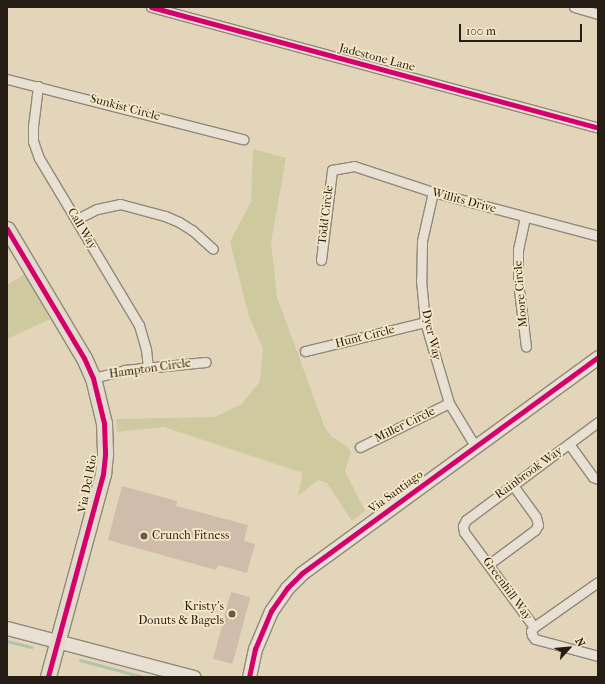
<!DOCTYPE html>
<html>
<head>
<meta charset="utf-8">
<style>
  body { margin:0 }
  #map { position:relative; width:605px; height:684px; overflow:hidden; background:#e2d5ba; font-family:"IM FELL French Canon",serif }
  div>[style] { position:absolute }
  .green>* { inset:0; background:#cec99e }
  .stream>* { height:2.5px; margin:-1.25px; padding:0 1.25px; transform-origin:1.25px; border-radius:1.25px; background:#b0c3ad }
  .building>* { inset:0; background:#d0bcaa; transform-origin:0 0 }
  .roads { filter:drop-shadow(1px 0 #918979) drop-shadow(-1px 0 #918979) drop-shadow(0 1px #918979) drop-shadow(0 -1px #918979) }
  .street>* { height:9px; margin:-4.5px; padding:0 4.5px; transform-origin:4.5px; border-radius:4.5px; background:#e7e0d3 }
  .secondary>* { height:13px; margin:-6.5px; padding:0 6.5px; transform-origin:6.5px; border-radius:6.5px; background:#e7e0d3 }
  .primary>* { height:15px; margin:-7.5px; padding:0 7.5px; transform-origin:7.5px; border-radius:7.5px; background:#e2dbcc }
  .cycleway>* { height:5px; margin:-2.5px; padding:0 2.5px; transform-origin:2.5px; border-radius:2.5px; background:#d6006c }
  .dots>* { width:11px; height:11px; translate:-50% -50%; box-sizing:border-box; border:2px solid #f7e8c8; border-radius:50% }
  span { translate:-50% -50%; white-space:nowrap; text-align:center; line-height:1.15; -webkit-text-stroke:3.5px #f7e8c8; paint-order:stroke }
  .street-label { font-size:12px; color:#251c13 }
  .poi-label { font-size:12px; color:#251c13 }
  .left { translate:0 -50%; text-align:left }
  .right { translate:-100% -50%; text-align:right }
  .frame { position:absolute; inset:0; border:8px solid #251c13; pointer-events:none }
  .north { position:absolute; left:549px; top:628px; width:40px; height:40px; -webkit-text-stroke:3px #f7e8c8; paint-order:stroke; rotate:63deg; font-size:11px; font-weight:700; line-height:16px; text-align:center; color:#251c13 }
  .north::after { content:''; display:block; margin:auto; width:14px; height:18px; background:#251c13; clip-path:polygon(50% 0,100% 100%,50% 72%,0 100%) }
  .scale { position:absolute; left:459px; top:24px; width:123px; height:18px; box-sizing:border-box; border:2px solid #251c13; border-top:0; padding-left:5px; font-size:12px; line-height:14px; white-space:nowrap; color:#251c13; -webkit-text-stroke:3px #f7e8c8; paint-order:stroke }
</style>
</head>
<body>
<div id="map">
  <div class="green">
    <i style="clip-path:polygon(253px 149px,286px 158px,271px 242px,277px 297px,325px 428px,332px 437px,348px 447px,351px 452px,345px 471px,365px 511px,352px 521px,327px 483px,318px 480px,298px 496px,303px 473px,164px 427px,117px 432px,116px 419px,215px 417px,242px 404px,260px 381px,263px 349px,249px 316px,230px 242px,251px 202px)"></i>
    <i style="clip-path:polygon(25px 274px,50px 319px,7px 339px,7px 285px)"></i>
  </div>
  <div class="stream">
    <i style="left:7px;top:641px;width:25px;rotate:14deg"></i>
    <i style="left:80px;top:660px;width:66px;rotate:14.9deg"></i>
  </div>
  <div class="building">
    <i style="clip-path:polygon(122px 486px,177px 501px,176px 506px,248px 525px,244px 541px,255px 544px,247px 573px,218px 565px,216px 570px,108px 540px)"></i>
    <i style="left:231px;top:592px;width:20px;height:69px;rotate:15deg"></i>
  </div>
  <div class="roads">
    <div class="street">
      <i style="left:151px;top:7px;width:463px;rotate:15.1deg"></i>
      <i style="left:574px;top:7px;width:25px;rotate:16deg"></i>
      <i style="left:7px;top:79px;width:244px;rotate:14.3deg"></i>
      <i style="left:38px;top:86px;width:39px;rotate:97deg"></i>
      <i style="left:33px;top:125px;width:16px;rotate:90deg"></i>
      <i style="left:33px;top:141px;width:18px;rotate:71deg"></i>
      <i style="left:39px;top:158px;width:195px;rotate:59.1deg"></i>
      <i style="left:139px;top:325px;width:25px;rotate:74deg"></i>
      <i style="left:146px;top:349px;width:19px;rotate:84deg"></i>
      <i style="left:433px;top:192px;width:50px;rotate:102.7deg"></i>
      <i style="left:422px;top:241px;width:39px;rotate:91deg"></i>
      <i style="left:421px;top:280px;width:42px;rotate:84.6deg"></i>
      <i style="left:425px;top:322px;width:84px;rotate:73.5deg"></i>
      <i style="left:449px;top:403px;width:50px;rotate:58.8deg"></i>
      <i style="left:525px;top:217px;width:33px;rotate:102deg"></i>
      <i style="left:518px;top:249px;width:33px;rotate:90deg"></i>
      <i style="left:518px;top:282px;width:65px;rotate:83deg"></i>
      <i style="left:77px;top:219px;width:22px;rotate:-27deg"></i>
      <i style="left:97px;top:209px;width:24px;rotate:-12deg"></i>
      <i style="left:120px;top:204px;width:47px;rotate:14.9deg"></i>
      <i style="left:165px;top:216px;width:15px;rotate:23deg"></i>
      <i style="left:179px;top:222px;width:15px;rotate:32deg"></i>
      <i style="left:192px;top:230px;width:28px;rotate:42deg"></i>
      <i style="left:321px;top:260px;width:91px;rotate:-83deg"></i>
      <i style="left:332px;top:170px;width:22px;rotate:-10deg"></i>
      <i style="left:354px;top:166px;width:83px;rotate:18.2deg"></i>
      <i style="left:433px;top:192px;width:171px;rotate:14.9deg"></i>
      <i style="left:305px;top:351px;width:123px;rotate:-13.6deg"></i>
      <i style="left:93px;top:378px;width:32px;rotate:-14deg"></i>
      <i style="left:124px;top:370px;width:82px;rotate:-5.6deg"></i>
      <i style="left:598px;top:422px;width:164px;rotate:143.4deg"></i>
      <i style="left:466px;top:520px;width:7px;rotate:117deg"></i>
      <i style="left:463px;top:526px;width:6px;rotate:81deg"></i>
      <i style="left:464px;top:532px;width:118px;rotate:53.6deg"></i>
      <i style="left:534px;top:627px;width:5px;rotate:127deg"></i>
      <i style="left:531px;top:631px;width:4px;rotate:76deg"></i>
      <i style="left:532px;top:635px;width:5px;rotate:53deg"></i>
      <i style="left:535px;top:639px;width:65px;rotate:15.1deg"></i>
      <i style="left:569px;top:444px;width:41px;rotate:54deg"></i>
      <i style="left:593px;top:477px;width:5px;rotate:22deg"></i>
      <i style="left:360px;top:447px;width:99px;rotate:-26.3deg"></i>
      <i style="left:489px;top:564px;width:57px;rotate:-36.5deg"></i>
      <i style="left:535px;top:530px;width:6px;rotate:-59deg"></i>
      <i style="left:538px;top:525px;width:8px;rotate:-104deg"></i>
      <i style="left:536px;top:517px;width:39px;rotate:-126deg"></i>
      <i style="left:534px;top:627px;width:78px;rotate:-35.1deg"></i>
    </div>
    <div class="secondary">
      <i style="left:7px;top:628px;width:193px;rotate:14.7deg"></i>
      <i style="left:249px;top:677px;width:29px;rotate:-78deg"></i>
      <i style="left:255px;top:649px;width:41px;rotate:-67.2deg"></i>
      <i style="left:271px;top:611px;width:28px;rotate:-55deg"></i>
      <i style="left:287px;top:588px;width:21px;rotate:-45deg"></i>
      <i style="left:302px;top:573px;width:366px;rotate:-36.1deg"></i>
    </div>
    <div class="primary">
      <i style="left:7px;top:229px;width:150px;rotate:59.2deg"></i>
      <i style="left:84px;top:358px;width:22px;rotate:66deg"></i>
      <i style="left:93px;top:378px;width:46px;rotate:76.3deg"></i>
      <i style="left:104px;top:423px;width:32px;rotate:88deg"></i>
      <i style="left:105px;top:455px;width:19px;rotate:96deg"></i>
      <i style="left:103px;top:474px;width:210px;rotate:105.2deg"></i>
    </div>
  </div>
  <div class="cycleway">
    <i style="left:151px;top:7px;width:463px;rotate:15.1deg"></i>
    <i style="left:7px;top:229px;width:150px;rotate:59.2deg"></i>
    <i style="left:84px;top:358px;width:22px;rotate:66deg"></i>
    <i style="left:93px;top:378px;width:46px;rotate:76.3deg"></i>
    <i style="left:104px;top:423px;width:32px;rotate:88deg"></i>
    <i style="left:105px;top:455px;width:19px;rotate:96deg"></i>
    <i style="left:103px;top:474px;width:210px;rotate:105.2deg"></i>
    <i style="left:249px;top:677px;width:29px;rotate:-78deg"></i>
    <i style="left:255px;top:649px;width:41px;rotate:-67.2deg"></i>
    <i style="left:271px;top:611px;width:28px;rotate:-55deg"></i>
    <i style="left:287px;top:588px;width:21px;rotate:-45deg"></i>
    <i style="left:302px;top:573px;width:366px;rotate:-36.1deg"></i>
  </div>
  <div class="dots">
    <i style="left:144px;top:536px;background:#675d4d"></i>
    <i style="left:232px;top:614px;background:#675d4d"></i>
  </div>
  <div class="street-label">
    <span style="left:377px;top:58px;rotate:15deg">Jadestone Lane</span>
    <span style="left:125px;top:108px;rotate:15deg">Sunkist Circle</span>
    <span style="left:464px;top:201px;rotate:15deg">Willits Drive</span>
    <span style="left:326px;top:215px;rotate:-83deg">Todd Circle</span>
    <span style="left:82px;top:229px;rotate:59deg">Call Way</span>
    <span style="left:521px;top:294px;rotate:-95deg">Moore Circle</span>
    <span style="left:431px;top:335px;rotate:77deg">Dyer Way</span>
    <span style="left:365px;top:337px;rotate:-14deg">Hunt Circle</span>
    <span style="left:150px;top:369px;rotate:-8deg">Hampton Circle</span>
    <span style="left:405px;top:425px;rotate:-26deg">Miller Circle</span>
    <span style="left:529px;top:473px;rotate:-36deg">Rainbrook Way</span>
    <span style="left:88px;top:484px;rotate:-79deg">Via Del Rio</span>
    <span style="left:396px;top:492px;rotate:-36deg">Via Santiago</span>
    <span style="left:507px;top:589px;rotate:54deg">Greenhill Way</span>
  </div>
  <div class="poi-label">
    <span class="left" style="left:152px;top:536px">Crunch Fitness</span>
    <span class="right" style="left:224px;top:614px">Kristy's<br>Donuts &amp; Bagels</span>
  </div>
  <div class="frame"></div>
  <div class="north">N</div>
  <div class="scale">100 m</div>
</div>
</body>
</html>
